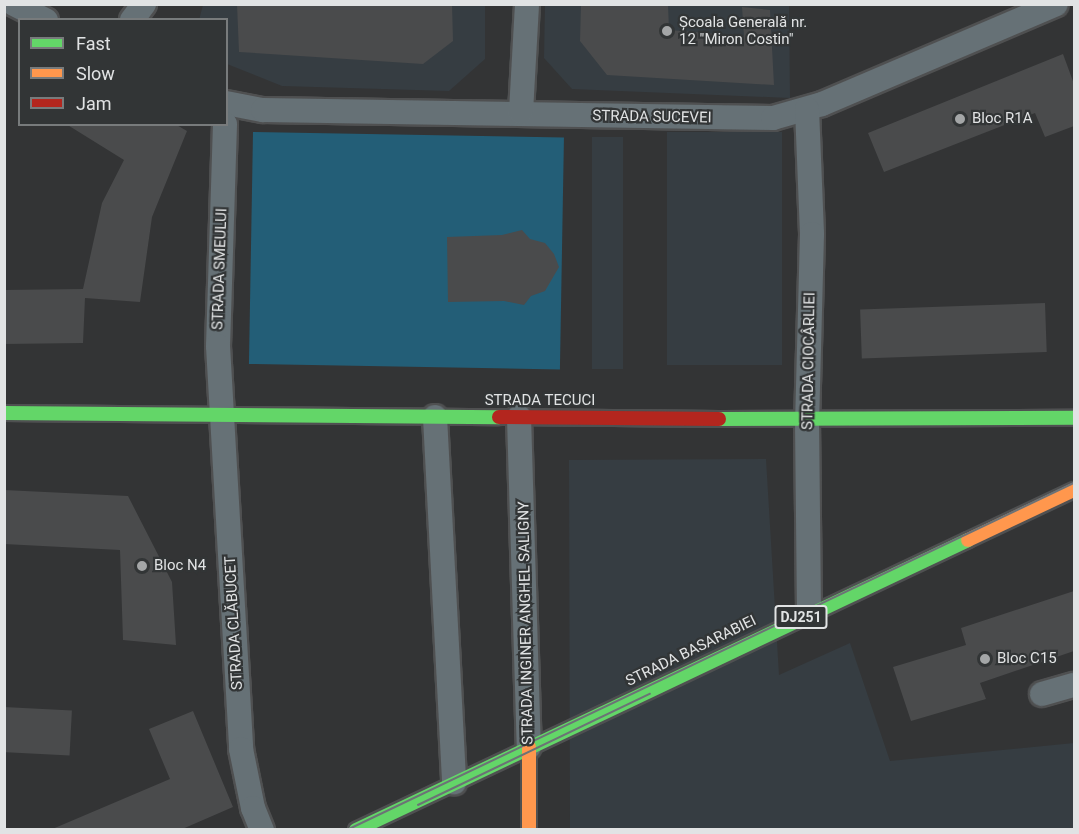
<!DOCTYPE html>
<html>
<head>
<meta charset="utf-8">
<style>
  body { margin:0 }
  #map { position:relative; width:1079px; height:834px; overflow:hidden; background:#333435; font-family:Roboto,sans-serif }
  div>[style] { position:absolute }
  .built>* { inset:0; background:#363d42; transform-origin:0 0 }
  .green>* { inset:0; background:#235e77; transform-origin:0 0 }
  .building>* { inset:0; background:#4a4b4c; transform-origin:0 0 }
  .roads { filter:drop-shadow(2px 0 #4f5051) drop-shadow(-2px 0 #4f5051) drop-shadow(0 2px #4f5051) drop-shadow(0 -2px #4f5051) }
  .street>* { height:24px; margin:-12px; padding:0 12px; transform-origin:12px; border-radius:12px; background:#667176 }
  .fast>* { height:14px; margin:-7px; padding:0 7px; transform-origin:7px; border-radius:7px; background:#63d668 }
  .slow>* { height:14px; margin:-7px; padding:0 7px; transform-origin:7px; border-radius:7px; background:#ff974d }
  .jam>* { height:14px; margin:-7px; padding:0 7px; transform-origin:7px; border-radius:7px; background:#b3261e }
  .tram>* { height:1.5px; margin:-0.75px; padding:0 0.75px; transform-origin:0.75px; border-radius:0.75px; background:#6c7276 }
  .dots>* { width:16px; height:16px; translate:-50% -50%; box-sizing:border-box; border:3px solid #323536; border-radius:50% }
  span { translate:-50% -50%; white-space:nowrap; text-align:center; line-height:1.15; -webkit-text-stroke:4.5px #323536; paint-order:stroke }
  .shield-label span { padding:2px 4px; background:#323536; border:2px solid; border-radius:4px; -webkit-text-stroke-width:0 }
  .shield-label { font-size:14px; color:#e1e3e4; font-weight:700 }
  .poi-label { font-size:15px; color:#e1e3e4 }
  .left { translate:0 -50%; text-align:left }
  .street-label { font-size:15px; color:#e1e3e4 }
  .frame { position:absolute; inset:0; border:6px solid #e1e3e4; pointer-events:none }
  .legend { position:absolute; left:18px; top:18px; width:210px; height:108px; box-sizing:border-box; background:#323536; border:2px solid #787b7c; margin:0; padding:8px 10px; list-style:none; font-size:18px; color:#e1e3e4 }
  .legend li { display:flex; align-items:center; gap:12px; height:30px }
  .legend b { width:30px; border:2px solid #787b7c }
</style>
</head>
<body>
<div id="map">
  <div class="built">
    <i style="clip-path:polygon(203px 5px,485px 5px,485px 59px,449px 91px,282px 86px,227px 64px,226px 20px,199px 20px)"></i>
    <i style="clip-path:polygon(545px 5px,789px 5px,790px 98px,572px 89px,544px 58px)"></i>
    <i style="left:667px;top:132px;width:115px;height:233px"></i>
    <i style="left:592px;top:137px;width:31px;height:232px"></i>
    <i style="clip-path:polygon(766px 459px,779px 675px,850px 643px,890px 761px,1074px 743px,1074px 829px,570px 829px,569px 460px)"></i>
  </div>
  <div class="green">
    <i style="left:253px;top:132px;width:311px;height:232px;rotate:1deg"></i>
  </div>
  <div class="building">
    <i style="clip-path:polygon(237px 4px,452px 4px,453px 41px,423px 64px,239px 52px)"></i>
    <i style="clip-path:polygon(581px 4px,668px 4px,669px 30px,744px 36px,742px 7px,770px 10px,774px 85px,607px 75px,580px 41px)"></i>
    <i style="clip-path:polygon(1063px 54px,1074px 84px,1074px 126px,1045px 137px,1035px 113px,884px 172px,868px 133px)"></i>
    <i style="clip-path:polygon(66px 124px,175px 124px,187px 131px,152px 217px,140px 302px,85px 298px,83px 343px,4px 344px,4px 290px,83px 289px,102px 203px,124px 160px)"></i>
    <i style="clip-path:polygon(522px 230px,530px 239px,545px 243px,554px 254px,559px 267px,545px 291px,531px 296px,524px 305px,504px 301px,448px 302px,447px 237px,502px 235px)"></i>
    <i style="left:1045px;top:303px;width:49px;height:185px;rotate:88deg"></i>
    <i style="clip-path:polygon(4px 490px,128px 496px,172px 582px,176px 645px,123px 640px,120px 550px,4px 544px)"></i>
    <i style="clip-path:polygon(1074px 591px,1074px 651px,980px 683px,986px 699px,911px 721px,893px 667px,966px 645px,961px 628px)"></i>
    <i style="left:4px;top:707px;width:68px;height:45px;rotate:3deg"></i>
    <i style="clip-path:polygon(193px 711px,233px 807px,180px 830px,50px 830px,170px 779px,149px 729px)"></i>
  </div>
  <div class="roads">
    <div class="street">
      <i style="left:14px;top:4px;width:36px;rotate:27deg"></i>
      <i style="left:132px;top:20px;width:20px;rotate:-53deg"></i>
      <i style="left:226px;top:103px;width:38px;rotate:11deg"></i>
      <i style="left:263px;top:110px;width:510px;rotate:0.9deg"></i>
      <i style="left:773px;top:118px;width:51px;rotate:-15.9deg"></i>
      <i style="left:822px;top:104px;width:254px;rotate:-23.1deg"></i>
      <i style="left:807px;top:109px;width:125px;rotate:87.7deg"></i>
      <i style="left:812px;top:234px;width:186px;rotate:91.5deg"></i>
      <i style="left:807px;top:420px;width:193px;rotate:89.4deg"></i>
      <i style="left:521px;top:112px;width:108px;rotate:-86.8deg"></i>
      <i style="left:225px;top:124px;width:222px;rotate:91.8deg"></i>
      <i style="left:218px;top:346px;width:404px;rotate:86.7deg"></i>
      <i style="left:241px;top:749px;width:60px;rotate:78.5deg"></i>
      <i style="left:253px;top:808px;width:24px;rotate:68deg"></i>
      <i style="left:435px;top:417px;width:366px;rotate:87deg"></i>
      <i style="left:519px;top:417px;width:330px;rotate:88.3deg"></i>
      <i style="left:1042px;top:694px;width:33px;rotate:-16deg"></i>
    </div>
    <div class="fast">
      <i style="left:4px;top:413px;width:495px;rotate:0.5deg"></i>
      <i style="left:719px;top:419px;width:355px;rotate:-0.2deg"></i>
      <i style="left:356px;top:830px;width:677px;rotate:-25.35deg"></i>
    </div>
    <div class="slow">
      <i style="left:968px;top:540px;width:117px;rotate:-25.3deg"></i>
      <i style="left:529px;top:747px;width:83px;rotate:90deg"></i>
    </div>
    <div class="jam">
      <i style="left:499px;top:417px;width:220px;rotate:0.5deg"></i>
    </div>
  </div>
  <div class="tram">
    <i style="left:418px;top:805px;width:257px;rotate:-25.6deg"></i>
    <i style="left:347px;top:830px;width:806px;rotate:-25.52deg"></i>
  </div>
  <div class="dots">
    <i style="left:667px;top:31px;background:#a4a6a7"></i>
    <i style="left:960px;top:119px;background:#a4a6a7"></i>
    <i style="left:142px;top:566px;background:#a4a6a7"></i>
    <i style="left:985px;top:659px;background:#a4a6a7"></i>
  </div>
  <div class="shield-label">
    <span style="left:801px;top:617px">DJ251</span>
  </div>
  <div class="poi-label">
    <span class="left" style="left:679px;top:31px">Școala Generală nr.<br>12 "Miron Costin"</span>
    <span class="left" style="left:972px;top:119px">Bloc R1A</span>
    <span class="left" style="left:154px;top:566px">Bloc N4</span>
    <span class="left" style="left:997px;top:659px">Bloc C15</span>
  </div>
  <div class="street-label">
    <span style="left:652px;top:117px;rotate:1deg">STRADA SUCEVEI</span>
    <span style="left:220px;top:269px;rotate:-88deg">STRADA SMEULUI</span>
    <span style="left:809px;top:361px;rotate:-89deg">STRADA CIOCÂRLIEI</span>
    <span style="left:540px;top:401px">STRADA TECUCI</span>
    <span style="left:234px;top:623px;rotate:-93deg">STRADA CLĂBUCET</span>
    <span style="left:526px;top:623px;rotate:-91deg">STRADA INGINER ANGHEL SALIGNY</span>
    <span style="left:691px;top:651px;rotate:-26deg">STRADA BASARABIEI</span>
  </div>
  <div class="frame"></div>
  <ul class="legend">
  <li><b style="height:8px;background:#63d668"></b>Fast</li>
  <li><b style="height:8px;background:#ff974d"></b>Slow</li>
  <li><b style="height:8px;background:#b3261e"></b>Jam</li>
  </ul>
</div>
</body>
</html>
